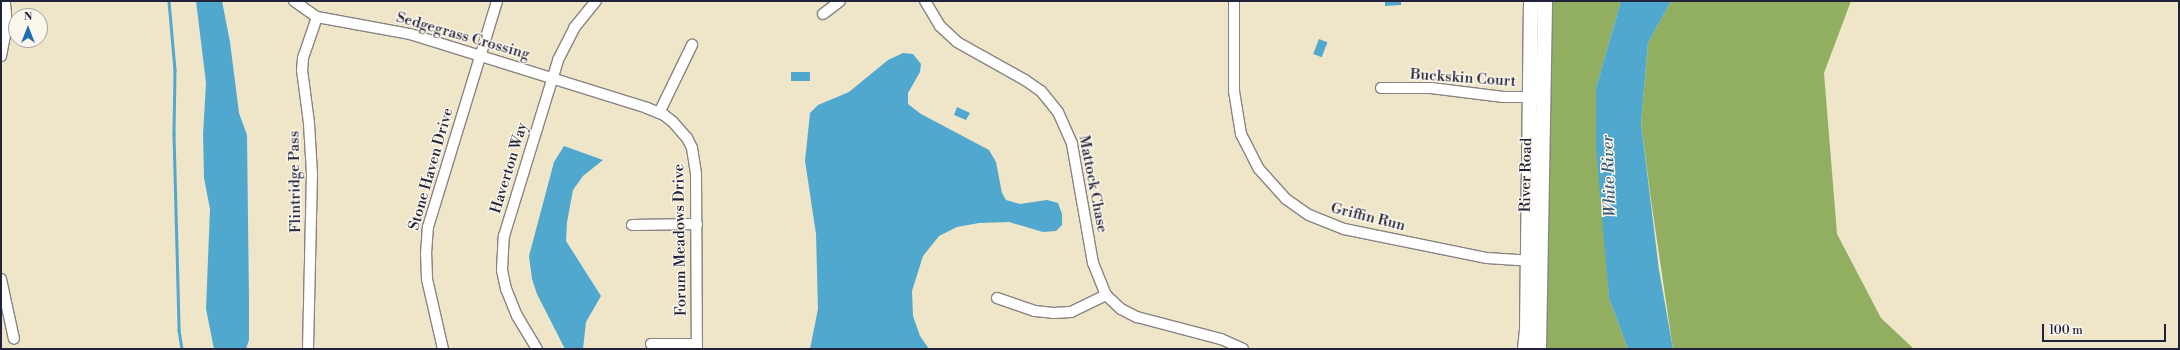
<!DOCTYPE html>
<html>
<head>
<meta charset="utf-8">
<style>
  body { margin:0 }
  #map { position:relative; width:2180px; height:350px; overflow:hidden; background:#efe5c9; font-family:"Libre Bodoni",serif }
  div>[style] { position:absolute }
  .forest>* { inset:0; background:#92af61 }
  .water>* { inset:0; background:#51a8ce; transform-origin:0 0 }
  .stream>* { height:2.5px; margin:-1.25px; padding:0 1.25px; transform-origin:1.25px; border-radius:1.25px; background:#51a8ce }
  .roads { filter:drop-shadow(1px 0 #888482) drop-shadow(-1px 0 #888482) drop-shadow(0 1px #888482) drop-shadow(0 -1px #888482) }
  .street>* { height:10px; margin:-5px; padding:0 5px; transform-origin:5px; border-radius:5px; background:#fff }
  .secondary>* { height:14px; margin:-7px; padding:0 7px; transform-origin:7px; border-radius:7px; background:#fff }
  span { translate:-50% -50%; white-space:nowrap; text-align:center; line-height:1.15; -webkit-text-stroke:3px #fbf7ec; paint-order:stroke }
  .street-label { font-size:15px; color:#22223b }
  .water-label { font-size:16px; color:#355876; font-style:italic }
  .frame { position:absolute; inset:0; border:2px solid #22223b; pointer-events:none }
  .north { position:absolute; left:8px; top:8px; width:40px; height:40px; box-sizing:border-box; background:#fbf7ec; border:1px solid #a4a2a5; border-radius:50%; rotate:0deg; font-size:11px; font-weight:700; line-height:16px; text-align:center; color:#22223b }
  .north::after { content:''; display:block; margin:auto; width:14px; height:18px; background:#1f6fb2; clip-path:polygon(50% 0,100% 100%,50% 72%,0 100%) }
  .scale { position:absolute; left:2042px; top:324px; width:124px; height:18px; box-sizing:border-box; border:2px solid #22223b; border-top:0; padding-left:5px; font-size:12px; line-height:14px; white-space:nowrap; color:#22223b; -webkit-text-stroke:3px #fbf7ec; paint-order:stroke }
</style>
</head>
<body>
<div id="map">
  <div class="forest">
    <i style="clip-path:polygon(1552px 1px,1621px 1px,1596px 88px,1609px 298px,1628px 349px,1546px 349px)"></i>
    <i style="clip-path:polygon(1671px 1px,1851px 1px,1824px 73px,1837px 234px,1881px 318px,1914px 349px,1673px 349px,1651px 200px,1641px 123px,1648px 43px)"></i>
  </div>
  <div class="water">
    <i style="clip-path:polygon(196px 1px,222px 1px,230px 42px,239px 113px,247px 135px,249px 299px,249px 340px,246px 349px,214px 349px,206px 309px,210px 209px,204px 178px,203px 134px,206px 83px)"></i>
    <i style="clip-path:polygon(1385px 1px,1401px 1px,1401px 5px,1385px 6px)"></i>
    <i style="clip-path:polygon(1621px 1px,1671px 1px,1648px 43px,1641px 123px,1659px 270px,1673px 349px,1628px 349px,1609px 298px,1596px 148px,1596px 88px)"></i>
    <i style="left:1319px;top:39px;width:9px;height:16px;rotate:21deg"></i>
    <i style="clip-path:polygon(903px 53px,913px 54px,921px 64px,920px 72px,908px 93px,908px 104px,921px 114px,989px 150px,996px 162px,1002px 193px,1006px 200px,1020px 204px,1047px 200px,1058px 203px,1062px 214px,1062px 225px,1056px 231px,1043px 232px,1009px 222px,979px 223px,957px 227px,939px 236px,923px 256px,912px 291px,913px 316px,920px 336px,929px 349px,810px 349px,818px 309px,816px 234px,805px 161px,810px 113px,818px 105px,849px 92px,888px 60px)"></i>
    <i style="left:791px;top:72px;width:19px;height:9px"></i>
    <i style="clip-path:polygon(957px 107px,970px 113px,966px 120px,954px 115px)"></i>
    <i style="clip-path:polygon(564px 146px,603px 160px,583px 176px,573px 190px,567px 222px,566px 241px,601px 296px,586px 322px,583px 349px,565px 349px,537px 294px,532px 279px,529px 256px,554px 162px)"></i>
  </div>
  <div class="stream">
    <i style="left:169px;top:1px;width:69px;rotate:85deg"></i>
    <i style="left:175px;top:70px;width:64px;rotate:90.9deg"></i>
    <i style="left:174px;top:134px;width:196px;rotate:88.5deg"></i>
    <i style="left:179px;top:330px;width:19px;rotate:81deg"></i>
  </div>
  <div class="roads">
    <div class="street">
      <i style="left:294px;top:1px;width:28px;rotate:35deg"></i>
      <i style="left:317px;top:17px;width:95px;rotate:10.4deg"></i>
      <i style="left:410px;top:34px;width:248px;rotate:17.3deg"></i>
      <i style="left:647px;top:108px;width:18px;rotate:22deg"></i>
      <i style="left:664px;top:115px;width:11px;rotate:38deg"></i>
      <i style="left:673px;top:122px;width:21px;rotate:49deg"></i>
      <i style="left:687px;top:138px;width:11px;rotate:63deg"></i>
      <i style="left:692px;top:148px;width:26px;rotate:81deg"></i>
      <i style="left:696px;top:174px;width:175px;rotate:89.7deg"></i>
      <i style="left:925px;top:1px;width:29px;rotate:59deg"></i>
      <i style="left:940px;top:26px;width:23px;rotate:43deg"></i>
      <i style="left:957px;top:42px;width:78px;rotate:29.2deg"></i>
      <i style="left:1025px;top:80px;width:19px;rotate:35deg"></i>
      <i style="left:1041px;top:91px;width:27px;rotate:51deg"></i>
      <i style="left:1058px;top:112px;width:35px;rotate:66deg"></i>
      <i style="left:1072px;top:144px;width:121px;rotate:80deg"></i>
      <i style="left:1093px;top:263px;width:35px;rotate:68deg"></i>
      <i style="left:1106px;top:295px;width:21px;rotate:43deg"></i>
      <i style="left:1121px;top:309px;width:18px;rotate:27deg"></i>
      <i style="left:1137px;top:317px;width:87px;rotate:14.7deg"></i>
      <i style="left:1221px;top:339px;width:24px;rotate:24deg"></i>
      <i style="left:1234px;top:1px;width:90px;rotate:90deg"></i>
      <i style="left:1234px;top:91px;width:44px;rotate:80.8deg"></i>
      <i style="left:1241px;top:134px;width:39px;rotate:63deg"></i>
      <i style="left:1259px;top:169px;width:40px;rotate:48deg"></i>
      <i style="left:1286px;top:199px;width:28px;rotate:35deg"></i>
      <i style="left:1309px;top:215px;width:38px;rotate:22deg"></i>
      <i style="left:1344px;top:229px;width:146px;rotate:11.5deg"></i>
      <i style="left:1487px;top:258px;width:46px;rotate:3.7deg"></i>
      <i style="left:823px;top:14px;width:21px;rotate:-37deg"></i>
      <i style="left:1px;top:56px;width:31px;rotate:-79deg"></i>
      <i style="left:7px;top:26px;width:25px;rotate:-95deg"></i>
      <i style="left:1381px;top:88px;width:50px"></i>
      <i style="left:1431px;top:88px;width:73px;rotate:7.1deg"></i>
      <i style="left:1503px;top:97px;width:33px"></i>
      <i style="left:659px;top:113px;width:76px;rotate:-64.1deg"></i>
      <i style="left:632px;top:225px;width:65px;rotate:-0.9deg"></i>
      <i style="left:1px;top:279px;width:61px;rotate:77.8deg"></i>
      <i style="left:997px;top:298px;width:40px;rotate:18.9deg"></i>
      <i style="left:1035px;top:311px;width:18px;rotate:6deg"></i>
      <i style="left:1053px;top:313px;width:18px;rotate:-3deg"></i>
      <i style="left:1071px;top:312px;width:39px;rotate:-26deg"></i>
      <i style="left:651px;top:344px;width:46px"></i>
      <i style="left:308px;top:349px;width:175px;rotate:-88.7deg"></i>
      <i style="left:312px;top:174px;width:51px;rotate:-93.4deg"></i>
      <i style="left:309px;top:123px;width:53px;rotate:-97.5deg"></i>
      <i style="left:302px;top:70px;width:12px;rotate:-85deg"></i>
      <i style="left:303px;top:58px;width:43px;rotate:-71.1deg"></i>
      <i style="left:443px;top:349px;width:72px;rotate:-102.9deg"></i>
      <i style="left:427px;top:279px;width:25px;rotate:-92deg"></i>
      <i style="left:426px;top:254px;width:27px;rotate:-86deg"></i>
      <i style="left:428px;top:227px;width:236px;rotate:-73deg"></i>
      <i style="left:537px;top:349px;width:39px;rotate:-121deg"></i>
      <i style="left:517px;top:316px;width:29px;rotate:-112deg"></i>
      <i style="left:506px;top:289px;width:19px;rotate:-102deg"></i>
      <i style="left:502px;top:270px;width:34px;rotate:-87deg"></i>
      <i style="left:504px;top:236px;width:184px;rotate:-72.9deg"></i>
      <i style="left:558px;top:60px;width:36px;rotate:-63deg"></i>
      <i style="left:574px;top:28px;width:35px;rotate:-51deg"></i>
    </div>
    <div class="secondary">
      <i style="left:1525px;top:349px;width:19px;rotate:-84deg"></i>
      <i style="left:1527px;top:330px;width:329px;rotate:-89.3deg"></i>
      <i style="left:1539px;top:349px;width:348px;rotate:-89deg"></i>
    </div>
  </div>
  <div class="street-label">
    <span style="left:463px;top:36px;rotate:16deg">Sedgegrass Crossing</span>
    <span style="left:1463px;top:78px;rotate:4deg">Buckskin Court</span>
    <span style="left:509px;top:168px;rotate:-73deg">Haverton Way</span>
    <span style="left:431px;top:169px;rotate:-74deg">Stone Haven Drive</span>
    <span style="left:1526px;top:175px;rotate:-89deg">River Road</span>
    <span style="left:295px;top:182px;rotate:-91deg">Flintridge Pass</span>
    <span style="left:1093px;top:184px;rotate:79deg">Mattock Chase</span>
    <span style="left:1368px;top:217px;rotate:14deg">Griffin Run</span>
    <span style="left:680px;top:240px;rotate:-91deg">Forum Meadows Drive</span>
  </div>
  <div class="water-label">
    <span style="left:1609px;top:176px;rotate:-92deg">White River</span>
  </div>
  <div class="frame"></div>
  <div class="north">N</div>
  <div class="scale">100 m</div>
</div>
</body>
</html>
